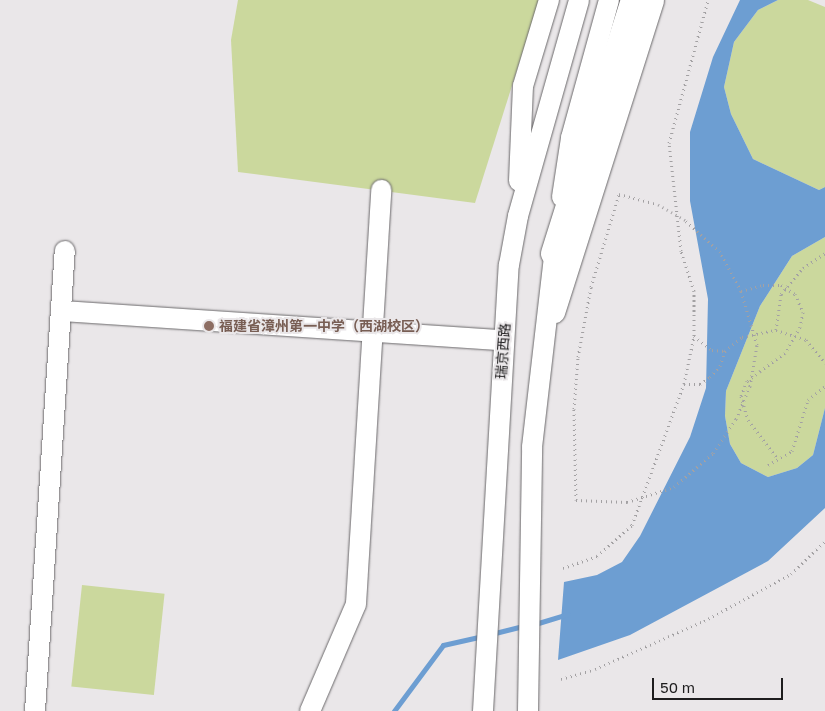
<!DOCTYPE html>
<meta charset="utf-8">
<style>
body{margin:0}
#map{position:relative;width:825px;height:711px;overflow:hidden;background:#eae7e9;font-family:"Golos Text","Noto Sans SC",sans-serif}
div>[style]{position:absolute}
.green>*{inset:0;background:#cbd89d;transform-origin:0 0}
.water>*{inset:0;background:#6d9ed2}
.stream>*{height:5px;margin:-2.5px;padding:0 2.5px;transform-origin:2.5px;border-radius:2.5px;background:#6d9ed2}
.path>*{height:3px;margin-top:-1.5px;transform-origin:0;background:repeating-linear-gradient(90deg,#a3a1a3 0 1px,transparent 0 5px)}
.roads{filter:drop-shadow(0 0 1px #6b696b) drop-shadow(0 0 1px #6b696b)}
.minor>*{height:20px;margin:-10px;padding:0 10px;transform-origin:10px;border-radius:10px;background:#fff}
.major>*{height:25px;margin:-12.5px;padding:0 12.5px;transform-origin:12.5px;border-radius:12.5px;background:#fff}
.path-bridge>*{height:3px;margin-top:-1.5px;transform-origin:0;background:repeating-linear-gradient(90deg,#a3a1a3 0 1px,transparent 0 5px)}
.dots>*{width:14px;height:14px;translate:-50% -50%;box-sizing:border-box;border:2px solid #eae7e9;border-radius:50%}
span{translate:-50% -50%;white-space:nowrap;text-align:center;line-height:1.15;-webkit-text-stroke:4px #eae7e9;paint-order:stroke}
.education-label{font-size:14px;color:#785e54;font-weight:700}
.left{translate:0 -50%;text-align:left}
.street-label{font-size:14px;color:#1e1d1e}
.scale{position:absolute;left:652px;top:678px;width:131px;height:22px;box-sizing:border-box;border:2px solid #1e1d1e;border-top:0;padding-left:6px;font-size:15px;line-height:18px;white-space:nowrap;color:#1e1d1e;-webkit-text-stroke:4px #eae7e9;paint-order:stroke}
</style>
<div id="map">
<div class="green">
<div style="clip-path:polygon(238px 0,539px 0,475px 203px,238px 172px,231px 40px)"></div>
<div style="clip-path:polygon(778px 0,808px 0,825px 7px,825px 187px,819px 190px,753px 159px,731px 114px,724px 87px,734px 42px,758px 10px)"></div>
<div style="clip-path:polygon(825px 237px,825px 408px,813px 455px,797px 468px,768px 477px,741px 463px,730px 444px,725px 416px,726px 391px,760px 306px,792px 256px)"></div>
<div style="left:82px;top:585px;width:83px;height:102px;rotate:6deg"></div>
</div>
<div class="water">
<div style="clip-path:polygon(740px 0,778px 0,758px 10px,734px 42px,724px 87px,731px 114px,753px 159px,819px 190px,825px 187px,825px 237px,792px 256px,760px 306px,726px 391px,725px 416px,730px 444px,741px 463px,768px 477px,797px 468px,813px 455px,825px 408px,825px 508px,768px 561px,630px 635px,558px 660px,564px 582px,597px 575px,622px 562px,640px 536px,690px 437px,706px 388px,708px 299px,690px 201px,690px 132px,713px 57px)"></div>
</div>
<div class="stream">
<div style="left:535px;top:624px;width:34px;rotate:-17deg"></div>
<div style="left:491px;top:634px;width:34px;rotate:-14deg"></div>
<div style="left:394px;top:711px;width:82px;rotate:-53.4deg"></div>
<div style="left:443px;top:645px;width:41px;rotate:-12.7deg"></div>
</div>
<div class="path">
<div style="left:776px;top:330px;width:36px;rotate:-82deg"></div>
<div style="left:781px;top:294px;width:34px;rotate:-50deg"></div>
<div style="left:803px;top:268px;width:27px;rotate:-34deg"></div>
<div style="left:694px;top:336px;width:23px;rotate:38deg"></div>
<div style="left:712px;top:350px;width:13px;rotate:4deg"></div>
<div style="left:760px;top:371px;width:16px;rotate:142deg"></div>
<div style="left:747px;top:381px;width:16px;rotate:112deg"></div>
<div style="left:741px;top:396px;width:25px;rotate:74deg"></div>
<div style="left:748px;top:420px;width:49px;rotate:52.4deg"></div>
<div style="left:684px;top:384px;width:16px"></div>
<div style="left:700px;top:384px;width:12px;rotate:-35deg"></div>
<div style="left:710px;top:377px;width:15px;rotate:-48deg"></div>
<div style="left:720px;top:366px;width:16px;rotate:-72deg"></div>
<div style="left:725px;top:351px;width:22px;rotate:-39deg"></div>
<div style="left:742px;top:337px;width:35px;rotate:-12deg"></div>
<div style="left:776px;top:330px;width:32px;rotate:18deg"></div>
<div style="left:806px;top:340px;width:30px;rotate:50deg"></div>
<div style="left:768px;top:465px;width:28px;rotate:-30deg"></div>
<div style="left:792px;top:451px;width:53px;rotate:-72.6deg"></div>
<div style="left:808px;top:400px;width:22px;rotate:-39deg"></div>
<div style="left:627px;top:502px;width:51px;rotate:-177.8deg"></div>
<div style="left:576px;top:500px;width:91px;rotate:-91.3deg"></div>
<div style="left:574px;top:409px;width:52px;rotate:-85.6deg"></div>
<div style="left:578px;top:357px;width:71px;rotate:-79.5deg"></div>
<div style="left:591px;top:287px;width:97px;rotate:-73.2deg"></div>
<div style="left:619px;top:194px;width:39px;rotate:15deg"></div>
<div style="left:563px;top:568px;width:36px;rotate:-19deg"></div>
<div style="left:597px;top:556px;width:47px;rotate:-41.5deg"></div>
<div style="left:632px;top:525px;width:150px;rotate:-69.8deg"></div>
<div style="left:684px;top:384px;width:49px;rotate:-78.2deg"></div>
<div style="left:694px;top:336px;width:45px;rotate:-90deg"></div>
<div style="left:694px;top:291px;width:42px;rotate:-108deg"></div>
<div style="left:681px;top:251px;width:109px;rotate:-96.3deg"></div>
<div style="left:669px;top:143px;width:148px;rotate:-74.7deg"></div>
<div style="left:561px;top:679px;width:35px;rotate:-16deg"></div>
<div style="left:595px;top:669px;width:119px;rotate:-23.8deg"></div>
<div style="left:704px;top:621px;width:99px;rotate:-28.4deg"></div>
<div style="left:791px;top:574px;width:47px;rotate:-44.1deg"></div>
</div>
<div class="roads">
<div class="minor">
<div style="left:519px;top:181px;width:95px;rotate:-87.6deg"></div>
<div style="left:523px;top:86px;width:90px;rotate:-73.2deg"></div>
<div style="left:562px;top:197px;width:60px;rotate:-81.3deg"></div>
<div style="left:571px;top:138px;width:143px;rotate:-74.6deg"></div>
<div style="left:61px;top:311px;width:443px;rotate:3.8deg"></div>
<div style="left:555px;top:313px;width:328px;rotate:-72.4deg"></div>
<div style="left:35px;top:711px;width:461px;rotate:-86.3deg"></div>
<div style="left:310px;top:711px;width:116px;rotate:-66.7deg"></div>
<div style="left:356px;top:604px;width:415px;rotate:-86.5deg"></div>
<div style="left:483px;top:711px;width:447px;rotate:-86.7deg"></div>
<div style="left:509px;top:265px;width:50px;rotate:-79.6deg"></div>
<div style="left:518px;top:216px;width:224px;rotate:-74.2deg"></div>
<div style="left:528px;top:711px;width:264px;rotate:-89.1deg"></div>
<div style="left:532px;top:447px;width:210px;rotate:-83.4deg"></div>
</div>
<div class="major">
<div style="left:553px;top:253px;width:265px;rotate:-72.5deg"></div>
</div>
</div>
<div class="path-bridge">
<div style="left:741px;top:291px;width:23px;rotate:-15deg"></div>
<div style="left:763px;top:285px;width:18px"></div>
<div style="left:781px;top:285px;width:17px;rotate:33deg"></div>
<div style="left:795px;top:294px;width:20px;rotate:66deg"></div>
<div style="left:803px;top:312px;width:15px;rotate:101deg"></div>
<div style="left:800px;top:327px;width:30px;rotate:120deg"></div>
<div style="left:785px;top:353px;width:31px;rotate:144deg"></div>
<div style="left:627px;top:502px;width:49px;rotate:-17.7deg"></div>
<div style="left:674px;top:487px;width:52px;rotate:-41.1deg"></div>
<div style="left:713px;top:453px;width:41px;rotate:-55.9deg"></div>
<div style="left:736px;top:419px;width:36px;rotate:-67deg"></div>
<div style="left:750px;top:386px;width:42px;rotate:-80.3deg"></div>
<div style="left:757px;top:345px;width:56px;rotate:-106.5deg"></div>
<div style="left:741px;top:291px;width:44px;rotate:-118.3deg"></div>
<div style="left:720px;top:252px;width:47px;rotate:-137.6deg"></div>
<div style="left:685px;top:220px;width:32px;rotate:-150deg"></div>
</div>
<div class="dots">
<div style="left:209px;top:326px;background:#8d6e63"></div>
</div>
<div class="education-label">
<span class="left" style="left:219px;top:326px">福建省漳州第一中学（西湖校区）</span>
</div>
<div class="street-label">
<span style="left:503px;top:351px;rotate:-86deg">瑞京西路</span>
</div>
<div class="scale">50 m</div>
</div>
